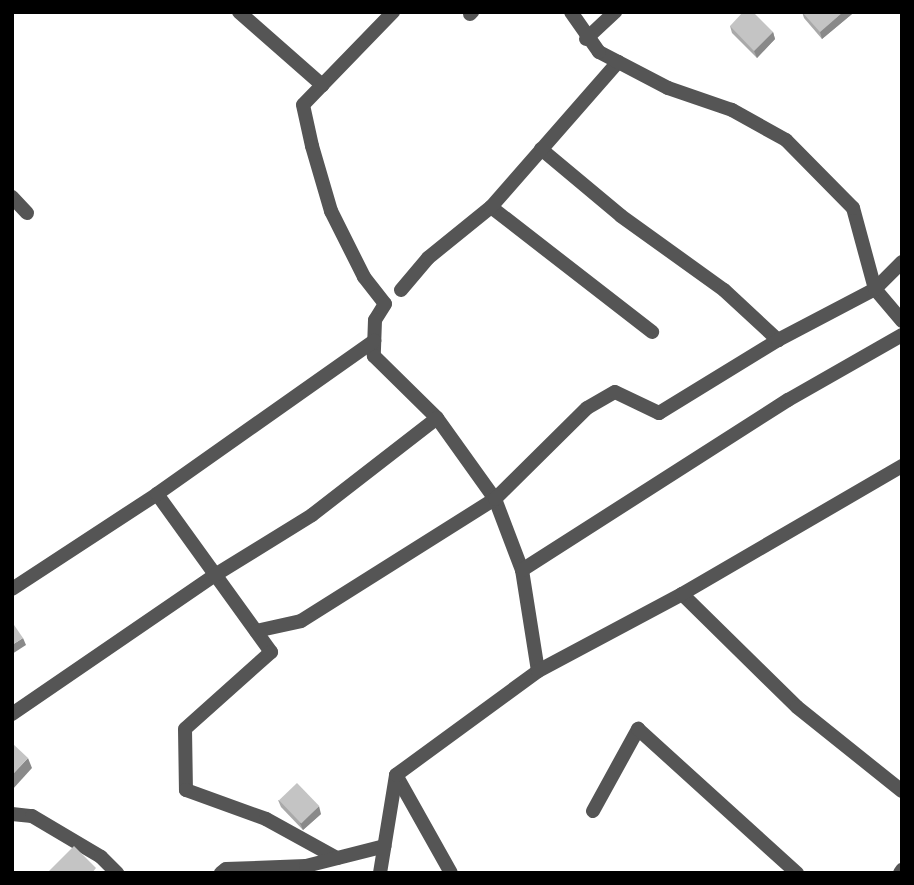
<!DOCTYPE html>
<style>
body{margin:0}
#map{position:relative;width:914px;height:885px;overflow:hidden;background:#fff;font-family:Cabin,sans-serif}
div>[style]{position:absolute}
.street>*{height:14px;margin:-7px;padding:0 7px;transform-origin:7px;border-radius:7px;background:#555}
.wall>*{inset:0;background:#a9a9a9}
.shaded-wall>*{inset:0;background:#898989}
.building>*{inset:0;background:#c4c4c4;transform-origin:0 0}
span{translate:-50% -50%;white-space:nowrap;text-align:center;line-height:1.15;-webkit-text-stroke:6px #fff;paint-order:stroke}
.frame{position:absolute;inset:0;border:14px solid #000;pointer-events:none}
</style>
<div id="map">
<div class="street">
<div style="left:239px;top:12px;width:111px;rotate:41.3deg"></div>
<div style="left:393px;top:12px;width:129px;rotate:134.1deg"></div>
<div style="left:303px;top:105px;width:42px;rotate:77.6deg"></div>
<div style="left:312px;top:146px;width:68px;rotate:73.7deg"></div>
<div style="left:331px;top:211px;width:74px;rotate:63.4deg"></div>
<div style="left:364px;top:277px;width:34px;rotate:52deg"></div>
<div style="left:385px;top:304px;width:19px;rotate:122deg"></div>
<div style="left:375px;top:320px;width:36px;rotate:92deg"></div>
<div style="left:374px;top:356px;width:88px;rotate:44.5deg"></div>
<div style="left:437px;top:418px;width:100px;rotate:54.4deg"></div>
<div style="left:495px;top:499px;width:76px;rotate:69.2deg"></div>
<div style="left:470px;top:14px;width:3px;rotate:-45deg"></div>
<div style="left:586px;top:39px;width:40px;rotate:-43deg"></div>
<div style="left:541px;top:149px;width:104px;rotate:39.9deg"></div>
<div style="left:621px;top:216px;width:127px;rotate:35.7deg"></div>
<div style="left:724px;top:290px;width:74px;rotate:42.8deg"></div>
<div style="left:12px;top:197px;width:22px;rotate:47deg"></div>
<div style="left:491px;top:207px;width:204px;rotate:37.8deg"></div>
<div style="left:902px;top:262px;width:38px;rotate:135deg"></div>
<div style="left:875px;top:289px;width:42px;rotate:49.8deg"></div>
<div style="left:401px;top:290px;width:42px;rotate:-49.8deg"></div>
<div style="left:428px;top:258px;width:81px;rotate:-39deg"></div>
<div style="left:491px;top:207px;width:193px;rotate:-48.8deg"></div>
<div style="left:157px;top:494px;width:195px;rotate:54.2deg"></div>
<div style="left:271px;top:652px;width:115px;rotate:138.2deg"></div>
<div style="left:185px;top:729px;width:61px;rotate:89.1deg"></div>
<div style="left:186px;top:790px;width:85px;rotate:19.9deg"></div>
<div style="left:266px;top:819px;width:81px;rotate:28.8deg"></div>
<div style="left:12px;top:589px;width:173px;rotate:-33.2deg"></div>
<div style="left:157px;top:494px;width:266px;rotate:-35.2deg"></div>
<div style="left:682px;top:594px;width:161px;rotate:44.5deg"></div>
<div style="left:797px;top:707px;width:134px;rotate:38.7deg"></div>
<div style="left:256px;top:631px;width:46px;rotate:-12.5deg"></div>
<div style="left:301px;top:621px;width:229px;rotate:-32.2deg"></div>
<div style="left:495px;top:499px;width:129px;rotate:-44.7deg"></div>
<div style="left:587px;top:408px;width:32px;rotate:-30deg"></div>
<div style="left:615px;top:392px;width:49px;rotate:25.5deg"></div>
<div style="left:659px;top:413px;width:140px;rotate:-31.5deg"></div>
<div style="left:778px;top:340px;width:110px;rotate:-27.7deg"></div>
<div style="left:875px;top:289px;width:84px;rotate:-105.2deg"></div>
<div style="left:853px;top:208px;width:95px;rotate:-134.6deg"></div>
<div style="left:786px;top:140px;width:62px;rotate:-150.9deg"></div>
<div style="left:732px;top:110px;width:68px;rotate:-161deg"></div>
<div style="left:668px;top:88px;width:78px;rotate:-152.4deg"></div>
<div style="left:599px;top:52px;width:49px;rotate:-125deg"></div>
<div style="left:538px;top:671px;width:102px;rotate:-99deg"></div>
<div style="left:522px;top:570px;width:316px;rotate:-32.6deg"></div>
<div style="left:788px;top:400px;width:131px;rotate:-29.7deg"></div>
<div style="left:12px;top:714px;width:246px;rotate:-34.4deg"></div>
<div style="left:215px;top:575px;width:114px;rotate:-31.7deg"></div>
<div style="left:312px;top:515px;width:158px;rotate:-37.8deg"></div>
<div style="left:396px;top:775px;width:112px;rotate:60.7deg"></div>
<div style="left:593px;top:811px;width:94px;rotate:-61.2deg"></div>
<div style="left:638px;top:729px;width:215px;rotate:42.2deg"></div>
<div style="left:12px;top:814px;width:20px;rotate:6deg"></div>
<div style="left:32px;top:816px;width:80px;rotate:30.7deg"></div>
<div style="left:101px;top:857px;width:23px;rotate:45deg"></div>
<div style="left:221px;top:873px;width:6px;rotate:-39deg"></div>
<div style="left:226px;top:869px;width:80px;rotate:-2.1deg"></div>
<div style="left:306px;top:866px;width:81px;rotate:-14.2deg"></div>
<div style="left:380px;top:873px;width:99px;rotate:-80.7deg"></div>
<div style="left:396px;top:775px;width:176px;rotate:-36.2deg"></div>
<div style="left:538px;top:671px;width:163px;rotate:-28.1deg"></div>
<div style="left:682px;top:594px;width:255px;rotate:-30.2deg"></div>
<div style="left:900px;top:873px;width:4px;rotate:-56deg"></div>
</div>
<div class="wall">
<div style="clip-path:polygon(802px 12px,852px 14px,822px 39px,804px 18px)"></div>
<div style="clip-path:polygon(730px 26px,773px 32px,775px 39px,757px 58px,732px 33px)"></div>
<div style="clip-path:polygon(278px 800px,321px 814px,303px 830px,281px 807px)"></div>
</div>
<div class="shaded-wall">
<div style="clip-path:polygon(843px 12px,851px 12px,852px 14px,822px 39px,820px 32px)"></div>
<div style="clip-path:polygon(773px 32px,775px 39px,757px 58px,754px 51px)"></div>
<div style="clip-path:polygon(23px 638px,26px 645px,12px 654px,12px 645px)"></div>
<div style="clip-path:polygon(28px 758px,32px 768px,12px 790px,12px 775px)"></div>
<div style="clip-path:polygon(319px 806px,321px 814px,303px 830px,300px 823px)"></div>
</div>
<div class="building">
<div style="clip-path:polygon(743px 12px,753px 12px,773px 32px,754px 51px,730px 26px)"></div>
<div style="clip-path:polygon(802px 12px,843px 12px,820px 32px)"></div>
<div style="clip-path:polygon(12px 622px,23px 638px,12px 645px)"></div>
<div style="clip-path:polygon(12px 743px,28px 758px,12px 775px)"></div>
<div style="left:297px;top:783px;width:32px;height:25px;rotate:46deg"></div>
<div style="clip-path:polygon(74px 846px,96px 868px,92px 873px,47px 873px)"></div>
</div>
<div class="frame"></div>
</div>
